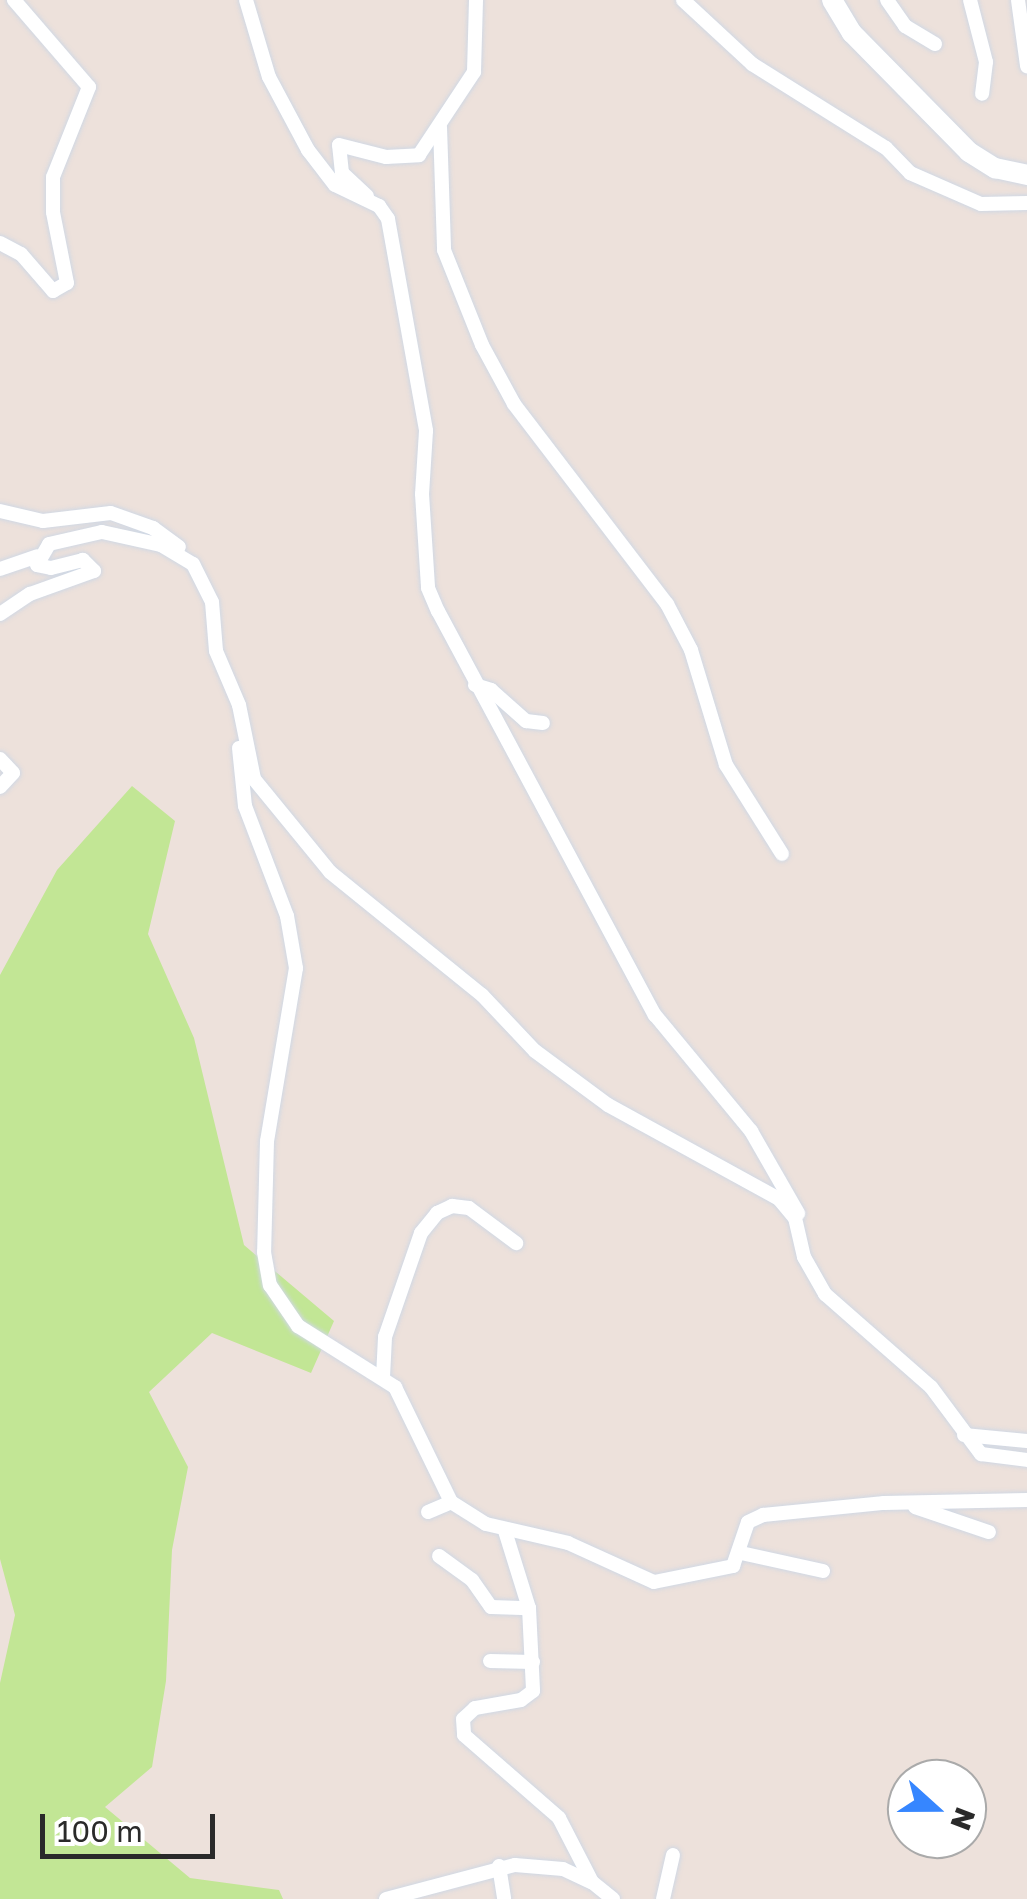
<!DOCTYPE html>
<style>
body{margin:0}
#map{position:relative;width:1027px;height:1899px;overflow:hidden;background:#ede1db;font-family:"Golos Text",sans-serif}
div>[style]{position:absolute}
.green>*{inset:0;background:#c2e695}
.roads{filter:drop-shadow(0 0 2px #d0d8e4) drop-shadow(0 0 2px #d0d8e4)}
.street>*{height:14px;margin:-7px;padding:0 7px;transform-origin:7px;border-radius:7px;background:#fff}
.secondary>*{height:20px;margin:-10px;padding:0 10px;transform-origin:10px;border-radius:10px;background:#fff}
span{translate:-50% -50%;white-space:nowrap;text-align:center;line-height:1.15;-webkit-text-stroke:9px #fff;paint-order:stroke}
.north{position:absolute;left:887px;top:1759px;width:100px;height:100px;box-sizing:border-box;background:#fff;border:2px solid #aaa;border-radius:50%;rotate:111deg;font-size:28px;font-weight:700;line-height:40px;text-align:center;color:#2a2a2a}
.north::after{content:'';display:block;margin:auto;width:35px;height:45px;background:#3686ff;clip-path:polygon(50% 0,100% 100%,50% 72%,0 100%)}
.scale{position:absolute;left:40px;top:1814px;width:175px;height:45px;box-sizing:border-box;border:5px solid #2a2a2a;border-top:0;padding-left:12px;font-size:30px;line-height:35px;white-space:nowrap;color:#2a2a2a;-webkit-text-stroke:8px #fff;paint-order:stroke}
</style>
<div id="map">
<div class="green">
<div style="clip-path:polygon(132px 786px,175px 821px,148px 934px,194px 1038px,244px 1245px,334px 1321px,311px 1373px,212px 1333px,149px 1392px,188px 1467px,172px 1550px,166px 1681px,152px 1767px,105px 1807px,190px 1878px,279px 1890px,283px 1899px,0 1899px,0 1683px,15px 1615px,0 1559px,0 975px,57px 870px)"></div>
</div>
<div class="roads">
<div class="street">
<div style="left:246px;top:0;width:80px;rotate:73.4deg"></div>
<div style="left:269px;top:77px;width:83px;rotate:61.9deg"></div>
<div style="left:308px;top:150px;width:44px;rotate:52.4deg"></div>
<div style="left:335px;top:185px;width:49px;rotate:25.5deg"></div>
<div style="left:379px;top:206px;width:16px;rotate:55deg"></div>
<div style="left:388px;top:219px;width:215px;rotate:79.8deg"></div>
<div style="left:426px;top:431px;width:63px;rotate:93.6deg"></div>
<div style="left:422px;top:494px;width:94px;rotate:86.3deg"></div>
<div style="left:428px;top:588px;width:25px;rotate:67deg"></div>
<div style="left:438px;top:611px;width:459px;rotate:61.8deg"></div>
<div style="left:655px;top:1015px;width:151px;rotate:50.4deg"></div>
<div style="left:751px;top:1131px;width:95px;rotate:60.2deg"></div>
<div style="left:683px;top:0;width:94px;rotate:42.8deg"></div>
<div style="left:752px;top:64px;width:158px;rotate:32.1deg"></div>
<div style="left:886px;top:148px;width:35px;rotate:46deg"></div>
<div style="left:910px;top:173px;width:77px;rotate:23.6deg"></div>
<div style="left:981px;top:204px;width:46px;rotate:-1.2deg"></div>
<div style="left:887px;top:0;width:32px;rotate:55deg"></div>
<div style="left:905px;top:26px;width:35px;rotate:31deg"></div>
<div style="left:970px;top:0;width:64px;rotate:75.5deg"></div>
<div style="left:986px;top:62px;width:32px;rotate:97deg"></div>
<div style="left:1018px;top:0;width:67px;rotate:82.2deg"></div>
<div style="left:440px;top:127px;width:123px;rotate:88.1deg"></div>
<div style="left:444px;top:250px;width:102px;rotate:68.2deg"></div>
<div style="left:482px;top:345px;width:67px;rotate:61.5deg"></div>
<div style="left:514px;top:404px;width:252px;rotate:52.6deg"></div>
<div style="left:667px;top:604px;width:52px;rotate:62.4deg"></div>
<div style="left:691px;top:650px;width:120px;rotate:73.1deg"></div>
<div style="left:726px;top:765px;width:105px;rotate:57.8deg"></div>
<div style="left:367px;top:196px;width:34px;rotate:-137deg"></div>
<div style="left:342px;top:173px;width:28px;rotate:-96deg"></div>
<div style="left:339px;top:145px;width:49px;rotate:14.3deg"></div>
<div style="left:386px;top:157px;width:33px;rotate:-3deg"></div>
<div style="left:419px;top:155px;width:100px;rotate:-56.5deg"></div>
<div style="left:474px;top:72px;width:72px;rotate:-88.4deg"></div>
<div style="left:0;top:243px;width:24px;rotate:28deg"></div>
<div style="left:21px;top:254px;width:49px;rotate:49.1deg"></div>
<div style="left:53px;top:291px;width:16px;rotate:-30deg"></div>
<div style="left:67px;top:283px;width:72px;rotate:-101.2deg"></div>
<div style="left:53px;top:212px;width:35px;rotate:-90deg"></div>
<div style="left:53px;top:177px;width:97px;rotate:-68.2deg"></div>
<div style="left:89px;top:87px;width:115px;rotate:-130.8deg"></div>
<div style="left:0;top:511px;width:44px;rotate:13.1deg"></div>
<div style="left:43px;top:521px;width:68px;rotate:-6.7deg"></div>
<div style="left:111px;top:513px;width:45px;rotate:19.7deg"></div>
<div style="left:153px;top:528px;width:32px;rotate:36deg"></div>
<div style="left:0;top:569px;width:39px;rotate:-19deg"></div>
<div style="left:0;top:614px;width:36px;rotate:-34deg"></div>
<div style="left:30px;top:594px;width:68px;rotate:-19.8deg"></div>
<div style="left:94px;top:571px;width:16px;rotate:-135deg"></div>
<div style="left:83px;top:560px;width:33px;rotate:166deg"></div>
<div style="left:51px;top:568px;width:14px;rotate:-168deg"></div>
<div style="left:37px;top:565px;width:24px;rotate:-60deg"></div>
<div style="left:49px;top:544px;width:54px;rotate:-12.8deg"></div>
<div style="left:102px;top:532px;width:60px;rotate:12.4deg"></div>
<div style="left:161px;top:545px;width:37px;rotate:31deg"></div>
<div style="left:193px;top:564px;width:42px;rotate:63.4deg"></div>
<div style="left:212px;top:602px;width:49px;rotate:85.3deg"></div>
<div style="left:216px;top:651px;width:59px;rotate:66.9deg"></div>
<div style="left:239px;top:705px;width:76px;rotate:78.5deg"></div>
<div style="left:254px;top:779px;width:120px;rotate:50.7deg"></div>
<div style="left:330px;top:872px;width:196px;rotate:39deg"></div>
<div style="left:482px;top:995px;width:77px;rotate:46.6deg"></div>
<div style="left:535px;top:1051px;width:91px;rotate:36.5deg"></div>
<div style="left:608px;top:1105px;width:195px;rotate:28.8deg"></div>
<div style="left:779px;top:1199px;width:25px;rotate:50deg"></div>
<div style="left:795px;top:1218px;width:40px;rotate:77deg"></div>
<div style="left:804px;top:1257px;width:43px;rotate:60.4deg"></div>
<div style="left:825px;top:1294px;width:141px;rotate:41.3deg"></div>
<div style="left:931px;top:1387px;width:84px;rotate:53.3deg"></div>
<div style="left:981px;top:1454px;width:46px;rotate:7.4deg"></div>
<div style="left:475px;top:685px;width:17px;rotate:17deg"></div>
<div style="left:491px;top:690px;width:47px;rotate:41.5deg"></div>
<div style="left:526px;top:721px;width:17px;rotate:7deg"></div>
<div style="left:239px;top:748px;width:58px;rotate:84.1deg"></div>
<div style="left:245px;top:806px;width:118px;rotate:69.1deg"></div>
<div style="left:287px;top:916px;width:53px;rotate:80.2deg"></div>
<div style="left:296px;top:968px;width:175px;rotate:99.5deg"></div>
<div style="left:267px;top:1141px;width:111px;rotate:91.5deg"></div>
<div style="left:264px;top:1252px;width:34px;rotate:80deg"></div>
<div style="left:270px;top:1285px;width:50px;rotate:55.7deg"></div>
<div style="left:298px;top:1326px;width:115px;rotate:32.2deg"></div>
<div style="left:395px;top:1387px;width:128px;rotate:64deg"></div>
<div style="left:451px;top:1502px;width:41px;rotate:32.2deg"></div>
<div style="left:486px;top:1524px;width:84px;rotate:13deg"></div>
<div style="left:568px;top:1543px;width:94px;rotate:24.4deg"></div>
<div style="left:654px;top:1582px;width:81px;rotate:-11.4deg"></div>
<div style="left:733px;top:1566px;width:46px;rotate:-71.2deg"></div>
<div style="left:748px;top:1522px;width:17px;rotate:-25deg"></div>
<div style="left:763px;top:1515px;width:122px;rotate:-5.7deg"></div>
<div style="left:884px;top:1503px;width:143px;rotate:-1.2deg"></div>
<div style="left:0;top:759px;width:19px;rotate:47deg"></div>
<div style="left:13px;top:773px;width:19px;rotate:133deg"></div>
<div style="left:383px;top:1377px;width:40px;rotate:-87.1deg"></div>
<div style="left:385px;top:1337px;width:110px;rotate:-70.9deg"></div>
<div style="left:421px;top:1233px;width:26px;rotate:-51deg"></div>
<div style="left:437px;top:1213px;width:17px;rotate:-25deg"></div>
<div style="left:452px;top:1206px;width:17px;rotate:7deg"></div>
<div style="left:469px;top:1208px;width:59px;rotate:36.7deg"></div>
<div style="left:964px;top:1435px;width:63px;rotate:5.4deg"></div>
<div style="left:915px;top:1507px;width:78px;rotate:18.7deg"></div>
<div style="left:428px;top:1512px;width:25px;rotate:-23deg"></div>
<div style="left:505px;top:1531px;width:81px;rotate:72.7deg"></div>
<div style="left:529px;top:1608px;width:83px;rotate:87.2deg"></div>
<div style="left:533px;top:1691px;width:15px;rotate:143deg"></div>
<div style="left:521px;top:1700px;width:47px;rotate:170.1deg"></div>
<div style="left:475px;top:1708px;width:16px;rotate:137deg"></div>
<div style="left:463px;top:1719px;width:16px;rotate:86deg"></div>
<div style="left:464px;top:1735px;width:126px;rotate:41.1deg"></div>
<div style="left:559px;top:1818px;width:72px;rotate:62.7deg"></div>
<div style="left:592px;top:1882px;width:27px;rotate:39deg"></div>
<div style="left:741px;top:1553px;width:84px;rotate:12.4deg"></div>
<div style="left:439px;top:1556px;width:41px;rotate:36deg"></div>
<div style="left:472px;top:1580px;width:33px;rotate:55deg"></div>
<div style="left:491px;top:1607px;width:38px;rotate:2deg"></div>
<div style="left:490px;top:1661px;width:43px;rotate:1.3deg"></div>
<div style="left:499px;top:1866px;width:33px;rotate:81deg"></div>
<div style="left:386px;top:1899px;width:133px;rotate:-14.8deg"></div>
<div style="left:515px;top:1865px;width:48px;rotate:4.8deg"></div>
<div style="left:563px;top:1869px;width:31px;rotate:25deg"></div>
<div style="left:663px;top:1899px;width:45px;rotate:-77.2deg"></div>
</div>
<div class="secondary">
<div style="left:832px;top:0;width:39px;rotate:59deg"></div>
<div style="left:852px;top:33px;width:167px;rotate:45.5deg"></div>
<div style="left:969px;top:152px;width:31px;rotate:32deg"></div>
<div style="left:995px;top:168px;width:33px;rotate:12deg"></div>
</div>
</div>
<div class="north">N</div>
<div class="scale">100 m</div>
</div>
